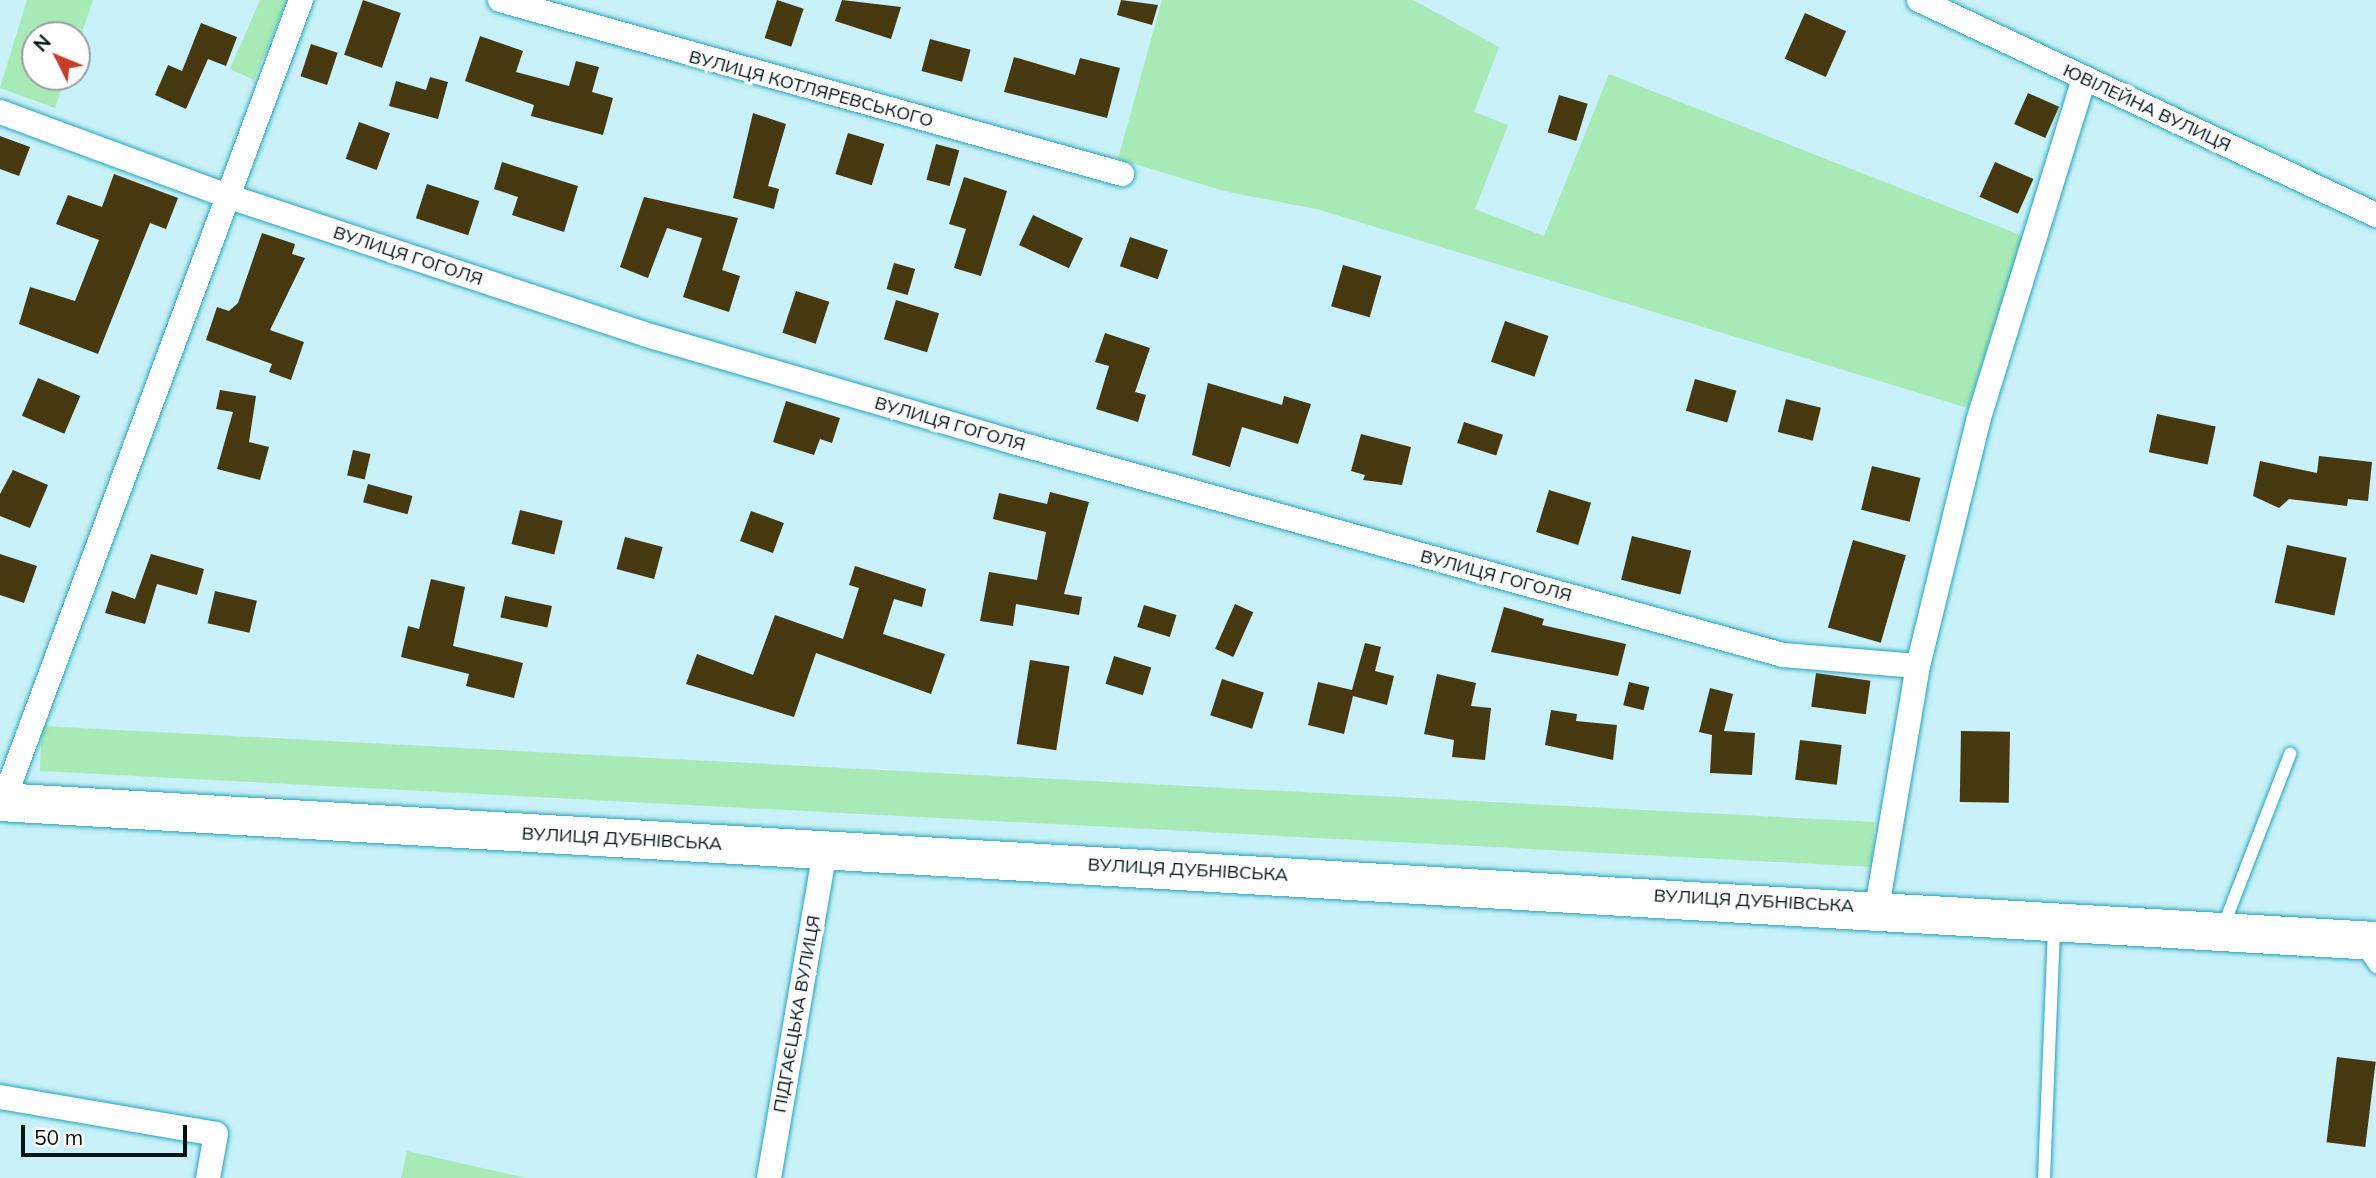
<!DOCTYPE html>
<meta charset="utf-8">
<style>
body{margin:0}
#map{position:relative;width:2376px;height:1178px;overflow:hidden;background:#c8f1f9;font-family:Mulish,sans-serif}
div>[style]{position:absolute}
.green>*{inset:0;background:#a8eab6;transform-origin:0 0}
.building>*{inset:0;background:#47390f;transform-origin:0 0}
.roads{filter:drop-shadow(0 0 2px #22a7bb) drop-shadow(0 0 2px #22a7bb)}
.service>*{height:12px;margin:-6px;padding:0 6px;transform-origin:6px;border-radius:6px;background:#fff}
.minor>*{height:24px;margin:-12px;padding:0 12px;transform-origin:12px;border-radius:12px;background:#fff}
.trunk>*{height:38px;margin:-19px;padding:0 19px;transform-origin:19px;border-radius:19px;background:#fff}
span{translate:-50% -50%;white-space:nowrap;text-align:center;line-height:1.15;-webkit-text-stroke:7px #fff;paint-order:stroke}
.street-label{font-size:18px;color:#001216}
.north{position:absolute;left:21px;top:21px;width:70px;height:70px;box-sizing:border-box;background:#fff;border:2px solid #99a0a2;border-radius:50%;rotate:313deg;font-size:19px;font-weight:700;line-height:28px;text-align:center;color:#001216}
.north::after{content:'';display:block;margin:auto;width:24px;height:32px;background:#c83c2a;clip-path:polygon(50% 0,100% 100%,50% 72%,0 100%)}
.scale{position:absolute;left:21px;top:1125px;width:166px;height:32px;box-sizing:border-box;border:4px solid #001216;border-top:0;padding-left:9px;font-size:21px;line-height:24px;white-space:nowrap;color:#001216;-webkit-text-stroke:5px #fff;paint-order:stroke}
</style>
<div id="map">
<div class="green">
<div style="clip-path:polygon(27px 0,93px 0,77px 47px,77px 35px,35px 35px,35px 77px,66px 77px,55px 108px,0 88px)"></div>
<div style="clip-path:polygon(260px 0,287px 0,254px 80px,230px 69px)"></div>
<div style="clip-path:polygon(1162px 0,1413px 0,1499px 47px,1474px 112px,1508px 125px,1475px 209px,1544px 236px,1609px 74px,2023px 236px,1968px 408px,1320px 210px,1224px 191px,1118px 159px)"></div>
<div style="left:42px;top:726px;width:1835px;height:45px;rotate:3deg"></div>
<div style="clip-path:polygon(407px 1151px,526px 1178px,401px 1178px)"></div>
</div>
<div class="building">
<div style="left:363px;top:0;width:40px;height:58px;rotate:19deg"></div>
<div style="left:777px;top:0;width:28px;height:40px;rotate:18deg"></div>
<div style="clip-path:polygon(842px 0,901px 7px,891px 39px,835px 21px)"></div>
<div style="clip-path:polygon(1121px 0,1158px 5px,1152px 25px,1117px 15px)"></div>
<div style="left:1805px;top:13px;width:45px;height:50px;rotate:24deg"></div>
<div style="clip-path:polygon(201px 23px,237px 37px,226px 66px,208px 59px,186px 109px,155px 95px,168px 65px,182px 71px)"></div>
<div style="clip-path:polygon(480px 36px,523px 51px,516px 72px,569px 86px,576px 61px,599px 67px,592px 92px,613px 98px,603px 135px,531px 116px,534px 105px,465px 81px)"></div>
<div style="left:930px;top:39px;width:42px;height:33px;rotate:15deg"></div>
<div style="left:311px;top:44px;width:28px;height:34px;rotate:18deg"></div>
<div style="clip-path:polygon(1014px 57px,1075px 75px,1080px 58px,1120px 68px,1107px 118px,1004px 92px)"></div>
<div style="clip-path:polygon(430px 77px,448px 82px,438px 119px,389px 106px,396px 81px,426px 90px)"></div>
<div style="left:2028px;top:93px;width:34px;height:34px;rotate:24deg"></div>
<div style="left:1559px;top:95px;width:30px;height:39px;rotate:17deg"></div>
<div style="clip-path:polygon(753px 113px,786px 124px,768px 186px,779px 189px,774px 209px,733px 198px)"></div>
<div style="left:359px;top:122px;width:33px;height:39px;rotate:20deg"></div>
<div style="left:848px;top:133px;width:38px;height:43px;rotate:17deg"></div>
<div style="clip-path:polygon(0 136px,30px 147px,19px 176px,0 169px)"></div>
<div style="left:936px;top:144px;width:24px;height:37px;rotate:15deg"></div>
<div style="clip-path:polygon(502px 162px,578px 186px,564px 232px,512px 215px,518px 197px,494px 189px)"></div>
<div style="left:1995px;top:162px;width:42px;height:38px;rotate:24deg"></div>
<div style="clip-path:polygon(114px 174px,178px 198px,166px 229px,150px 223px,98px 354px,19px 324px,30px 287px,75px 301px,99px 240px,56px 224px,68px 195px,102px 207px)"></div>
<div style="clip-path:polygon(964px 177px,1007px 191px,981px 276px,954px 268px,966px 229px,949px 224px)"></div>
<div style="left:427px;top:184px;width:55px;height:36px;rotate:18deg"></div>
<div style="clip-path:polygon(644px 197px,738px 218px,722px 270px,740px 276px,729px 312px,683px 297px,702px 238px,667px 228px,648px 278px,620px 267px)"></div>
<div style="left:1033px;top:215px;width:55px;height:33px;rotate:25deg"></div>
<div style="clip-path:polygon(262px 233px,295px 244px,292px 254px,305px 258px,270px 330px,304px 342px,291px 380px,269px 372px,272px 364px,206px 340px,217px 307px,229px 311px,238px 303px)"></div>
<div style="left:1130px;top:237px;width:40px;height:31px;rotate:19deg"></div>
<div style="left:894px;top:263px;width:22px;height:27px;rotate:16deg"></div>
<div style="left:1343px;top:265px;width:40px;height:43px;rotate:16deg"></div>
<div style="left:796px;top:291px;width:35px;height:44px;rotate:18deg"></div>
<div style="left:896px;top:300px;width:45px;height:41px;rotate:17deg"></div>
<div style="left:1505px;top:321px;width:46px;height:43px;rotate:19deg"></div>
<div style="clip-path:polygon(1105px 333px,1150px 348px,1135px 392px,1146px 395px,1138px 422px,1096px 409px,1109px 366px,1095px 362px)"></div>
<div style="left:38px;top:378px;width:46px;height:41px;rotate:23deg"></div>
<div style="left:1695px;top:379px;width:43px;height:33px;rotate:16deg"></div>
<div style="clip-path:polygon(1208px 383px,1282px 405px,1284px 396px,1311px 404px,1298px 444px,1242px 427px,1230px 467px,1192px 455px)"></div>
<div style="clip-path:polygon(220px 390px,256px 396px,249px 442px,269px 447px,260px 480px,217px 469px,233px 412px,216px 409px)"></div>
<div style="left:1786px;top:399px;width:36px;height:34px;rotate:14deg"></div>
<div style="clip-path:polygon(786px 401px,840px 418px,832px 443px,820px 439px,814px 455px,773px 442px)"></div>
<div style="left:2157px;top:414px;width:60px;height:39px;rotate:12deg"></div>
<div style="left:1464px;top:422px;width:41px;height:22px;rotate:18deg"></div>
<div style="clip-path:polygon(1361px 434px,1411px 447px,1402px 485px,1363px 480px,1365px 475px,1351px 471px)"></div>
<div style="left:353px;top:450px;width:18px;height:26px;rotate:13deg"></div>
<div style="clip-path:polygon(2319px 456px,2372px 462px,2368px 501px,2348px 499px,2347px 506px,2289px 499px,2279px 508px,2253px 496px,2260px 461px,2317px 473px)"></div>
<div style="left:1872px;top:466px;width:50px;height:45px;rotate:14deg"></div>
<div style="clip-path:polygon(13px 470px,48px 485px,30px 528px,0 516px,0 494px)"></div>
<div style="left:368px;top:484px;width:46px;height:19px;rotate:15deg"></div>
<div style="left:1549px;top:490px;width:44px;height:44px;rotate:17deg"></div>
<div style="clip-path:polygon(1050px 492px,1089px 502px,1064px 594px,1082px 597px,1079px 615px,1016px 604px,1013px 626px,980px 621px,989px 572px,1037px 580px,1046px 532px,993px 519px,999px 493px,1047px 504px)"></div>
<div style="left:520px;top:510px;width:44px;height:35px;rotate:14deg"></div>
<div style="left:751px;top:511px;width:35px;height:32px;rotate:20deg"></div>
<div style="left:1632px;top:536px;width:61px;height:45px;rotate:14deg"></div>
<div style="left:625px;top:537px;width:39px;height:33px;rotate:15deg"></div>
<div style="left:1853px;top:540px;width:55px;height:91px;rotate:16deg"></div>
<div style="left:2287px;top:545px;width:61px;height:59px;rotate:12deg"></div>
<div style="clip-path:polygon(0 554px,37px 566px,24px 603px,0 595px)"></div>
<div style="clip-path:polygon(151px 554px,204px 569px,197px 595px,157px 584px,145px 624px,105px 613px,112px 591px,135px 599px)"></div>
<div style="clip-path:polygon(855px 566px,926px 589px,922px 607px,894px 599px,883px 634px,945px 654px,931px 694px,816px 653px,794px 717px,686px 684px,697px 654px,753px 675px,775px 615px,843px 639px,859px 588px,849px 585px)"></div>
<div style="clip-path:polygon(431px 579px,465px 587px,453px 646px,523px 663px,514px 698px,466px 686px,469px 674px,401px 657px,408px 626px,419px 629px)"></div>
<div style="left:215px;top:591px;width:43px;height:33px;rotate:13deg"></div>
<div style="left:505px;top:596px;width:48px;height:22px;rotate:12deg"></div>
<div style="left:1235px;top:604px;width:20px;height:49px;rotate:24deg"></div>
<div style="left:1144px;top:605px;width:34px;height:23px;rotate:17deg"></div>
<div style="clip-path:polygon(1504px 607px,1544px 619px,1542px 625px,1626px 644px,1618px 676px,1491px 652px)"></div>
<div style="clip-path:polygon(1365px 643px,1381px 647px,1375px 671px,1394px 676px,1387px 705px,1353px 696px,1344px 734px,1308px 725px,1318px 682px,1352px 690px)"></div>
<div style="left:1114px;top:656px;width:39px;height:29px;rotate:17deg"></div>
<div style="left:1030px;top:660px;width:40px;height:85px;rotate:9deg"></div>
<div style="left:1816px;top:673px;width:55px;height:34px;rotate:8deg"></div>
<div style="clip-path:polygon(1437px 674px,1476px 683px,1471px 706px,1491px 708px,1485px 760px,1452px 757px,1454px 740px,1424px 734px)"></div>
<div style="left:1222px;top:679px;width:44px;height:38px;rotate:18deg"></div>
<div style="left:1629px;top:682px;width:21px;height:24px;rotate:14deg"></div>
<div style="clip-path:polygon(1710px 688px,1733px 694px,1724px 731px,1755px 733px,1752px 775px,1710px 773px,1712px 735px,1699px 732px)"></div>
<div style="clip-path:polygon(1551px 710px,1577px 714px,1576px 721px,1617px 725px,1613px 760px,1545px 745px)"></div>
<div style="left:1961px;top:731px;width:49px;height:71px;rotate:1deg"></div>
<div style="left:1800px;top:740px;width:42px;height:40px;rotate:7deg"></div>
<div style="left:2337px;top:1057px;width:39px;height:86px;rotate:7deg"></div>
</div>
<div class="roads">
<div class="service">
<div style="left:2223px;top:927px;width:186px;rotate:-68.8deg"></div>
<div style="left:2363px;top:948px;width:23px;rotate:56deg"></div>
<div style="left:2044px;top:1178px;width:251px;rotate:-87.7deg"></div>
</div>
<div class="minor">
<div style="left:500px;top:0;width:646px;rotate:15.63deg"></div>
<div style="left:1919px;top:0;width:505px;rotate:25.2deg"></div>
<div style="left:0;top:112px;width:239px;rotate:20.3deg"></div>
<div style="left:224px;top:195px;width:453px;rotate:18.3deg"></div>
<div style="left:654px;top:337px;width:374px;rotate:16.3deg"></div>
<div style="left:1013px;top:442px;width:799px;rotate:15.46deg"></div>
<div style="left:1783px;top:655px;width:135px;rotate:4.7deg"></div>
<div style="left:3px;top:802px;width:856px;rotate:-69.62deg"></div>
<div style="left:1877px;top:908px;width:245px;rotate:-80.4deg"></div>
<div style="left:1918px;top:666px;width:252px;rotate:-76.2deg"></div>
<div style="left:1978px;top:421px;width:359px;rotate:-72.8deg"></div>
<div style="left:0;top:1097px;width:219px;rotate:9.7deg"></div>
<div style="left:216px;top:1134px;width:45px;rotate:100.3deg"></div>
<div style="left:769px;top:1178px;width:332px;rotate:-80.3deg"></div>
</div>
<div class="trunk">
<div style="left:0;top:802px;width:2380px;rotate:3.35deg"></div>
</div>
</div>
<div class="street-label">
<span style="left:811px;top:89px;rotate:15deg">ВУЛИЦЯ КОТЛЯРЕВСЬКОГО</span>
<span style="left:2147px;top:108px;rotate:25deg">ЮВІЛЕЙНА ВУЛИЦЯ</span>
<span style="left:408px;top:256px;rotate:18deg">ВУЛИЦЯ ГОГОЛЯ</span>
<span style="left:950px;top:424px;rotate:16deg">ВУЛИЦЯ ГОГОЛЯ</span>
<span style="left:1496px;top:576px;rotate:15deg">ВУЛИЦЯ ГОГОЛЯ</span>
<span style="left:622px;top:839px;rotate:3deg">ВУЛИЦЯ ДУБНІВСЬКА</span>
<span style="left:1188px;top:870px;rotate:3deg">ВУЛИЦЯ ДУБНІВСЬКА</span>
<span style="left:1754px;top:901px;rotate:3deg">ВУЛИЦЯ ДУБНІВСЬКА</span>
<span style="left:797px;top:1014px;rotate:-80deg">ПІДГАЄЦЬКА ВУЛИЦЯ</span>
</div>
<div class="north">N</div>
<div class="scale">50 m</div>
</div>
